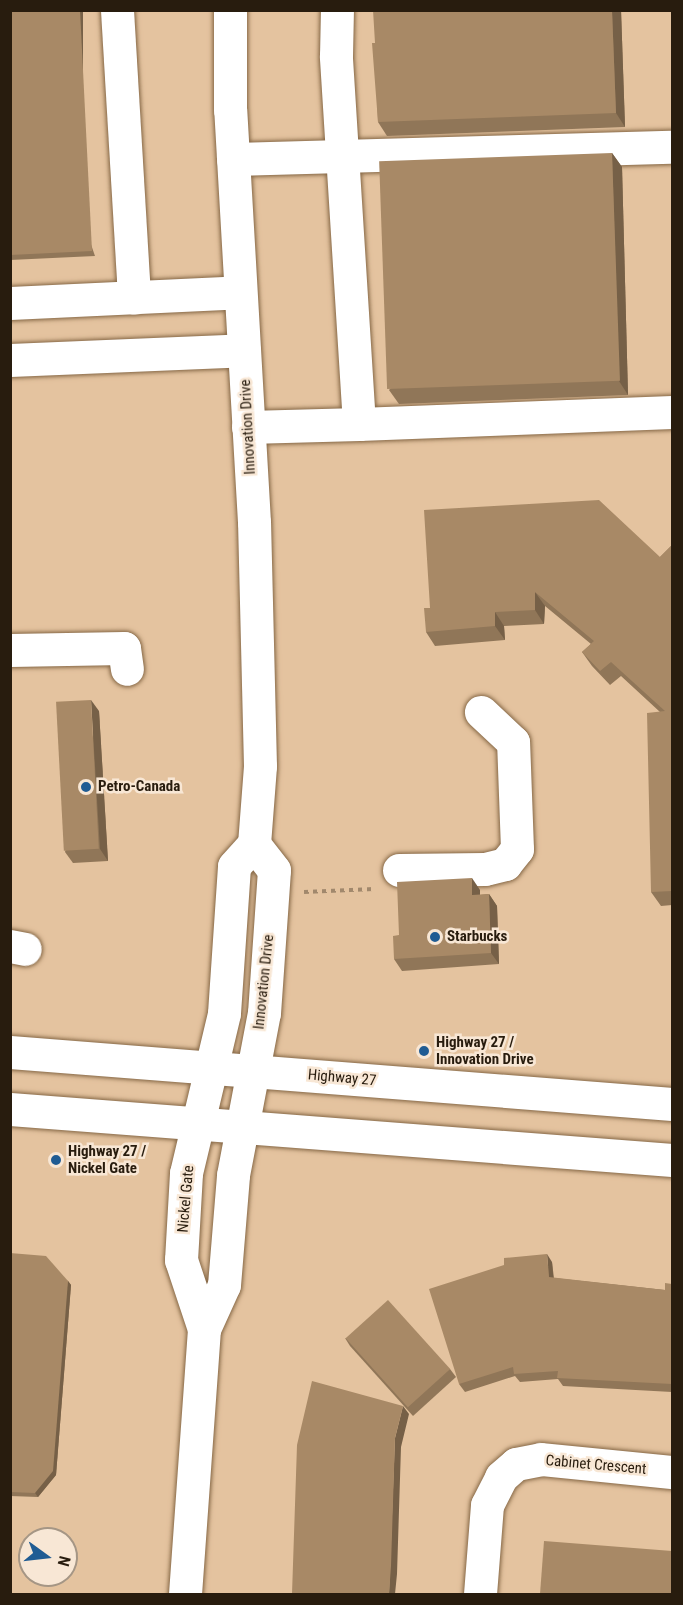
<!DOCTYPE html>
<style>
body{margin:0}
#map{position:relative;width:683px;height:1605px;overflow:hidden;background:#e4c39f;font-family:"Roboto Condensed",sans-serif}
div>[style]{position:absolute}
.path>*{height:4px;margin-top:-2px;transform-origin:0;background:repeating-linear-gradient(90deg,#a1886c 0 4.5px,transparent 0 9px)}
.roads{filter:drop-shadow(0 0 2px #866846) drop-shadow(0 0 2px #866846)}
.minor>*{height:33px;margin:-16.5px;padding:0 16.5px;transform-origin:16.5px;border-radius:16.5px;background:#fff}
.major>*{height:33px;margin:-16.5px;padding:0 16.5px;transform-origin:16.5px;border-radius:16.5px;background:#fff}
.wall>*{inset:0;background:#907658}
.shaded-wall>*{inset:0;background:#766047;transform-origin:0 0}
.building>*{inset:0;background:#a88966;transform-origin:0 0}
.dots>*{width:16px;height:16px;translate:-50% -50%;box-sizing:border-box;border:3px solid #f8e7d5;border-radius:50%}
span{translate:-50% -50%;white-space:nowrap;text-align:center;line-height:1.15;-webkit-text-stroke:5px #f8e7d5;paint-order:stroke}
.street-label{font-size:15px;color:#281c0e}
.poi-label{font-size:15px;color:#281c0e;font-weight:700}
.left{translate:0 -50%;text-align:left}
.frame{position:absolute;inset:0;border:12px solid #281c0e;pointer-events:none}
.north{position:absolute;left:18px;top:1527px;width:60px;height:60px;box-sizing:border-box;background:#f8e7d5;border:2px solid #a59685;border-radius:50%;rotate:105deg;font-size:16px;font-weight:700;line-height:24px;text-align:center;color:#281c0e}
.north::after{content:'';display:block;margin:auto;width:21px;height:27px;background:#205c93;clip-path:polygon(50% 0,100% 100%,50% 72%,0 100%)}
</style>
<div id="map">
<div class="path">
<div style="left:304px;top:892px;width:70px;rotate:-2.5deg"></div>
</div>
<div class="roads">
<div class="minor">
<div style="left:117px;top:10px;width:288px;rotate:86.6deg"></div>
<div style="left:233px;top:159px;width:439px;rotate:-1.6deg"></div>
<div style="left:10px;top:303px;width:230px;rotate:-2.7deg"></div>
<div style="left:10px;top:360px;width:234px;rotate:-2.4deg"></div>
<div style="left:359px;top:424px;width:313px;rotate:-2.2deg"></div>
<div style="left:248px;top:427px;width:111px;rotate:-1.5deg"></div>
<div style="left:359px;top:424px;width:369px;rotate:-93.6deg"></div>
<div style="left:336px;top:56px;width:46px;rotate:-88.8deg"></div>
<div style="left:10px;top:650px;width:114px;rotate:-1deg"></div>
<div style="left:124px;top:648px;width:21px;rotate:82deg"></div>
<div style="left:399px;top:870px;width:86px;rotate:-0.7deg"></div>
<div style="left:485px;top:869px;width:21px;rotate:-14deg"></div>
<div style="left:505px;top:864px;width:19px;rotate:-51deg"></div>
<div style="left:517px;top:849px;width:107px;rotate:-92.1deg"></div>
<div style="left:513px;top:742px;width:44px;rotate:-136.8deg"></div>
<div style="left:10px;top:946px;width:15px;rotate:11deg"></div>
<div style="left:204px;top:1329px;width:73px;rotate:-108.4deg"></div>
<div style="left:181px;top:1260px;width:87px;rotate:-86.7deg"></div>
<div style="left:186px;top:1173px;width:164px;rotate:-76.6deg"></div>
<div style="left:224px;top:1013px;width:147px;rotate:-86.1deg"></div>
<div style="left:234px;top:866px;width:30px;rotate:-48deg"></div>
<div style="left:254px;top:844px;width:78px;rotate:-85.6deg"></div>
<div style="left:260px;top:766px;width:244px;rotate:-91.4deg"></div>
<div style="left:254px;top:522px;width:413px;rotate:-93.3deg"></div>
<div style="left:230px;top:110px;width:100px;rotate:-90deg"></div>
<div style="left:185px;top:1594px;width:266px;rotate:-85.9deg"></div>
<div style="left:204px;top:1329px;width:48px;rotate:-65.6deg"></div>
<div style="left:224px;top:1285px;width:110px;rotate:-85.3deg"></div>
<div style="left:233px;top:1175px;width:165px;rotate:-79.2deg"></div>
<div style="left:264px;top:1013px;width:143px;rotate:-86deg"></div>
<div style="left:274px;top:870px;width:33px;rotate:-128deg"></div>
<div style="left:480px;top:1594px;width:89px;rotate:-85.5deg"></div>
<div style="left:487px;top:1505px;width:31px;rotate:-63deg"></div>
<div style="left:501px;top:1477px;width:20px;rotate:-41deg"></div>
<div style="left:516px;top:1464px;width:25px;rotate:-11deg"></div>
<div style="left:541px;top:1459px;width:132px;rotate:5.7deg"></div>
</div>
<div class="major">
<div style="left:10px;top:1052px;width:664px;rotate:4.49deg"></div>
<div style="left:10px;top:1109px;width:664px;rotate:4.41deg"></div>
</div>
</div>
<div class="wall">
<div style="clip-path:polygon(10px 10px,95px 256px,10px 260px)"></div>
<div style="clip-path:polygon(621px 10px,625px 127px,387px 136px,378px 122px,375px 43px)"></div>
<div style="clip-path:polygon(612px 153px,622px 167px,628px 395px,399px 404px,389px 390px)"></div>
<div style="clip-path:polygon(672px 545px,672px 905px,661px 906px,651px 892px,660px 712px,621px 676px,610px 685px,592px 666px,582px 652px,591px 644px,545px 606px,544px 624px,504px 626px,505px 640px,435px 646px,426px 632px,430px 608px,660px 557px)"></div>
<div style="clip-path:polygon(99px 711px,108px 861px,73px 863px,65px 852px)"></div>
<div style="clip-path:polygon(480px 890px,480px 895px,489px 894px,497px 906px,499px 964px,402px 971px,394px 959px,399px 935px)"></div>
<div style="clip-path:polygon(10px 1253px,68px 1281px,71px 1285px,56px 1475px,38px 1497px,10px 1496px)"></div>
<div style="clip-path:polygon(552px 1262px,554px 1278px,665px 1290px,672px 1284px,672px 1392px,563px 1386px,558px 1379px,520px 1382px,515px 1376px,465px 1392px,459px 1384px)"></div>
<div style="clip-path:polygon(345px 1338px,450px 1369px,456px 1377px,413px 1416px,350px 1346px)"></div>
</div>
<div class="shaded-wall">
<div style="left:80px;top:10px;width:3px;height:241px"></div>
<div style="clip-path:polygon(612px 10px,621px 10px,625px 127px,616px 113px)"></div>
<div style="clip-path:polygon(612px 153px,622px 167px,628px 395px,619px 381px)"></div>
<div style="clip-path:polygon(535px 592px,545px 606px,544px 624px,535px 610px)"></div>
<div style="clip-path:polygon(495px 612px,504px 626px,505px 640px,495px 626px)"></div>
<div style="clip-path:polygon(91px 700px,99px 711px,108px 861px,100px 849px)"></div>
<div style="clip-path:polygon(472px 878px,480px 890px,480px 906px,472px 895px)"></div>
<div style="clip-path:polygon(489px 894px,497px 906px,499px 964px,491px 953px)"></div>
<div style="clip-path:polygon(547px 1254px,552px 1262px,554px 1286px,549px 1277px)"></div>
<div style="clip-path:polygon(68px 1281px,71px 1285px,56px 1475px,38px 1497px,35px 1493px)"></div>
<div style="clip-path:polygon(403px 1406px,409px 1414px,401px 1447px,397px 1574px,395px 1594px,389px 1594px,395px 1438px)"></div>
</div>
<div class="building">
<div style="clip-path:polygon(10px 10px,80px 10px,92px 251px,10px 255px)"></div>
<div style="clip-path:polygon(373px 10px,612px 10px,616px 113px,378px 122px,372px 43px,375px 43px)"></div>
<div style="left:612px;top:153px;width:228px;height:233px;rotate:88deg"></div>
<div style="clip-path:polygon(599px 500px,660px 557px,672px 545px,672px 891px,651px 892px,647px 713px,665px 711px,611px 662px,600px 671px,582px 652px,594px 641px,535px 592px,535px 610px,495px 612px,495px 626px,426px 632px,424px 608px,430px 608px,424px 510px)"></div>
<div style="left:91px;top:700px;width:149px;height:35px;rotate:87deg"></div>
<div style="clip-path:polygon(472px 878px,472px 895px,489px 894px,491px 953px,394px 959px,393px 936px,399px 935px,397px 882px)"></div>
<div style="clip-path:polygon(10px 1253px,46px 1256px,68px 1281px,53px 1471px,35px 1493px,10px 1492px)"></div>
<div style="clip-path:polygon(547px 1254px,549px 1277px,665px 1290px,665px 1283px,672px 1284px,672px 1384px,557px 1378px,558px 1371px,514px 1374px,513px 1367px,459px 1384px,429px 1289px,504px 1265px,504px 1258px)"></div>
<div style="left:388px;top:1300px;width:93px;height:57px;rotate:48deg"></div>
<div style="clip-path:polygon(312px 1381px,403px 1406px,395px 1438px,391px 1566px,389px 1594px,292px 1594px,297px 1445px)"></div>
<div style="clip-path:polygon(544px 1541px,672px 1551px,672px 1594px,540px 1594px)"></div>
</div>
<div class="dots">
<div style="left:86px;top:787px;background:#205c93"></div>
<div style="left:435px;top:937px;background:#205c93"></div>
<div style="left:424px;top:1051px;background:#205c93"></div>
<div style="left:56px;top:1160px;background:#205c93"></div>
</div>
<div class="street-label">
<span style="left:248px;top:427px;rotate:-93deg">Innovation Drive</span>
<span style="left:264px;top:982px;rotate:-84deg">Innovation Drive</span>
<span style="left:342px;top:1078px;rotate:5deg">Highway 27</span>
<span style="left:186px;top:1199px;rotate:-85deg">Nickel Gate</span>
<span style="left:596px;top:1465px;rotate:5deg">Cabinet Crescent</span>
</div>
<div class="poi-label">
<span class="left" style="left:98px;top:787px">Petro-Canada</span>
<span class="left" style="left:447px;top:937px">Starbucks</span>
<span class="left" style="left:436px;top:1051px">Highway 27 /<br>Innovation Drive</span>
<span class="left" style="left:68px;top:1160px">Highway 27 /<br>Nickel Gate</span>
</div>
<div class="frame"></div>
<div class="north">N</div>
</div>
